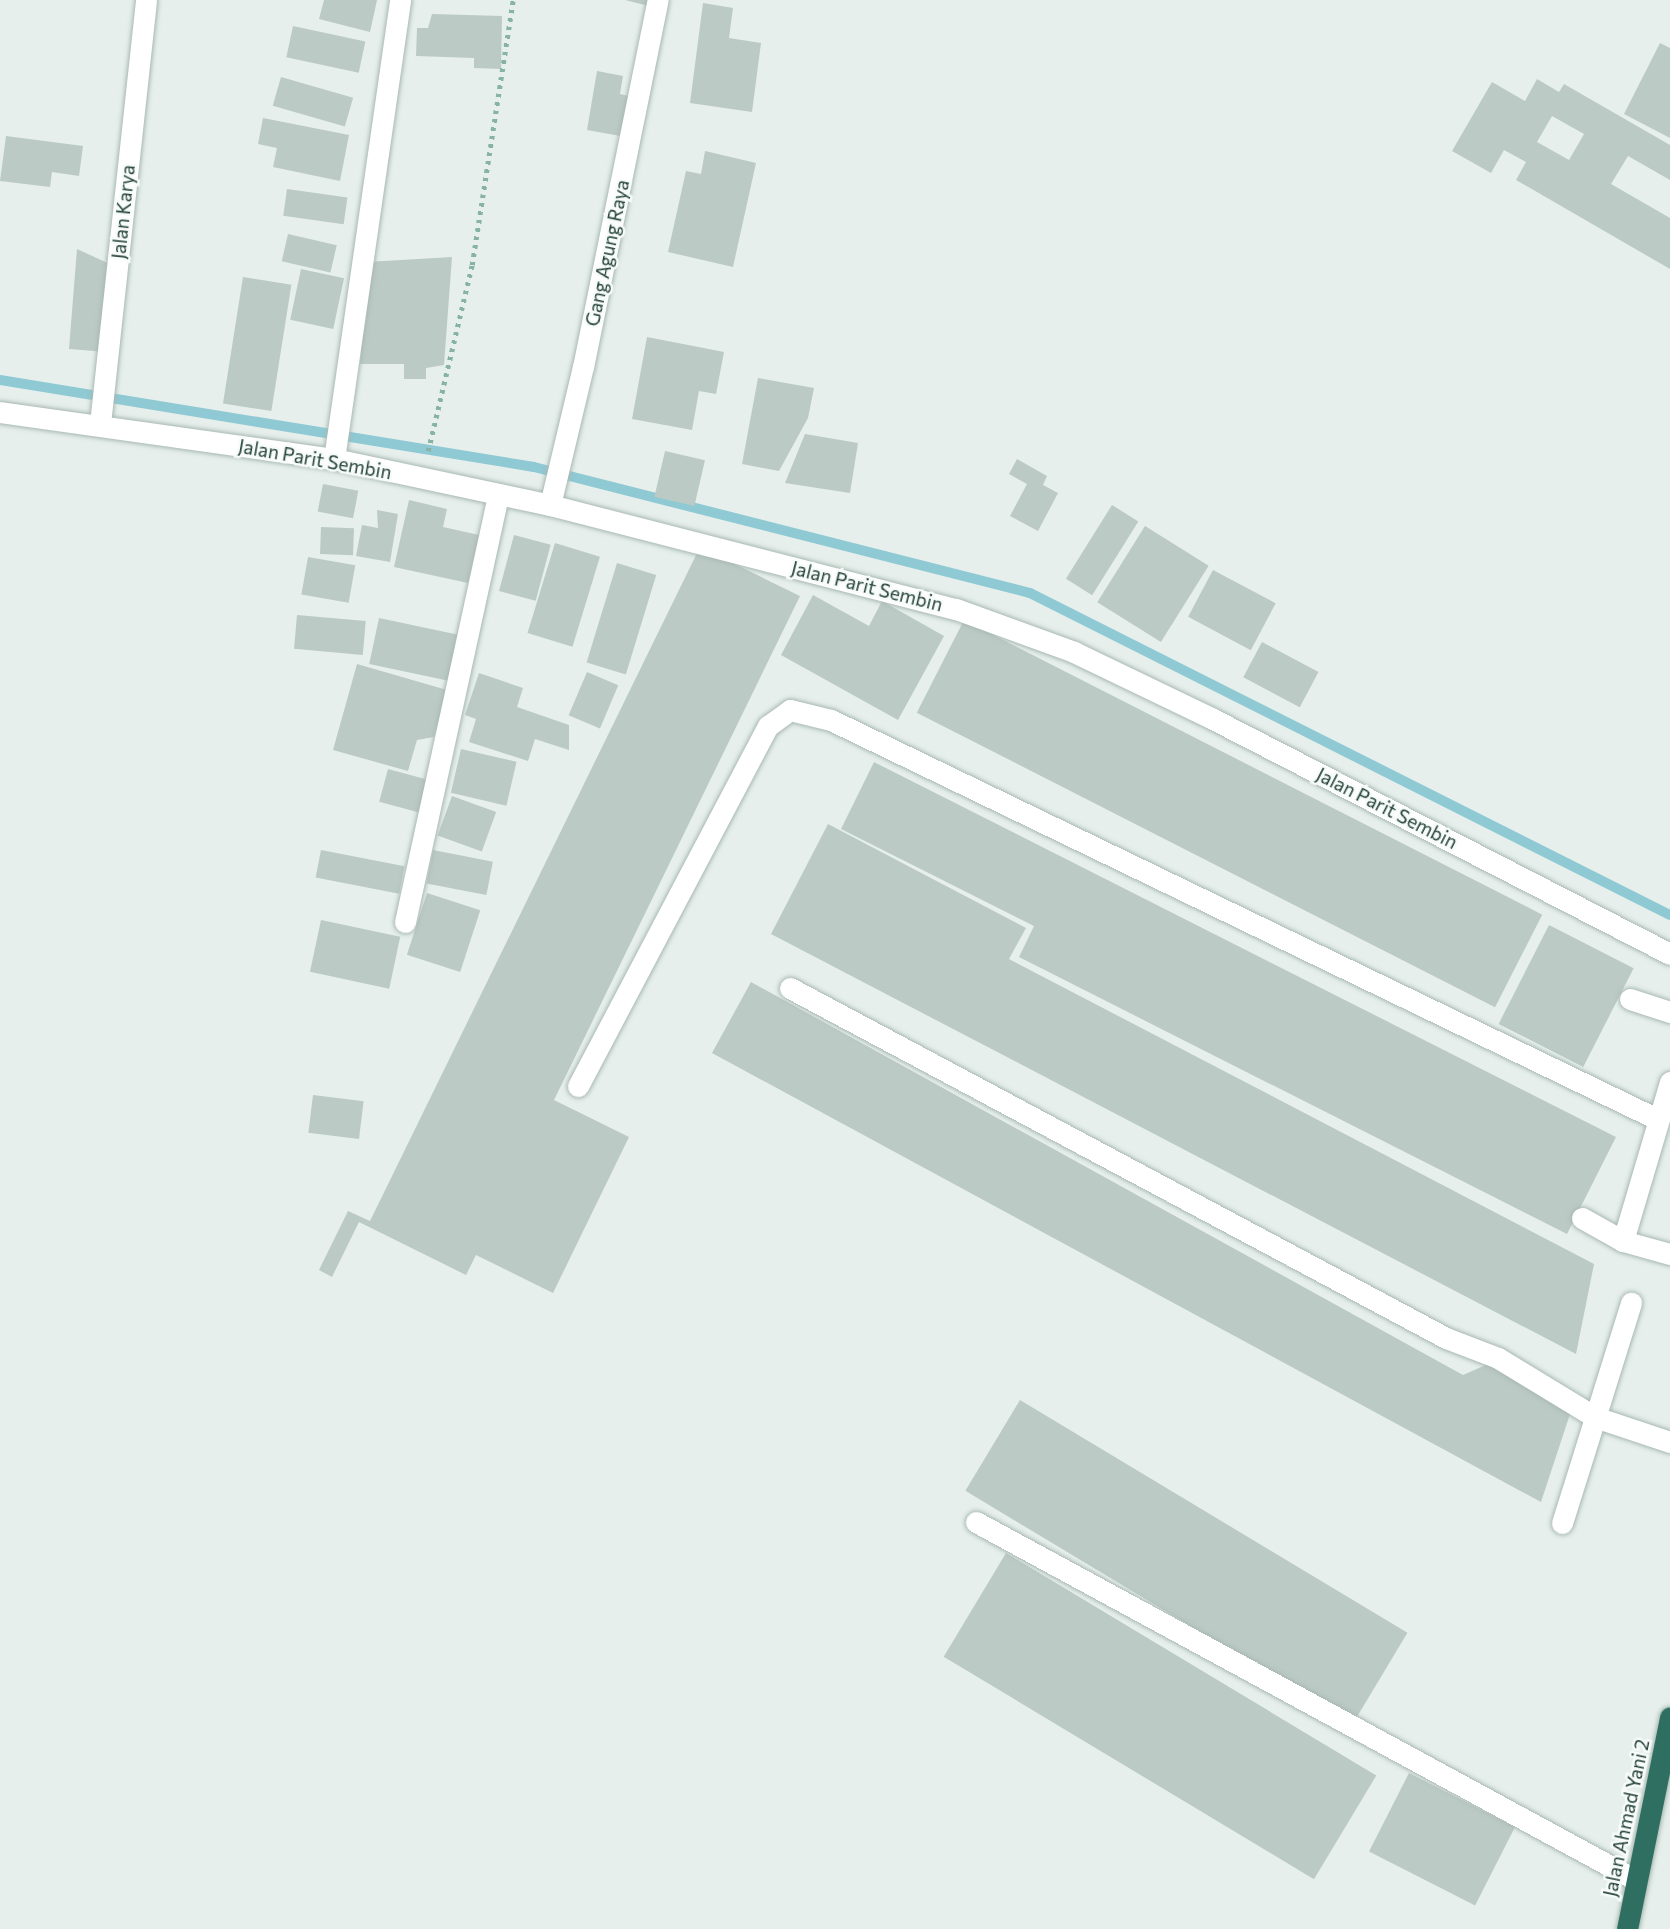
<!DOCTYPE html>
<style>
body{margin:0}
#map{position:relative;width:1670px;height:1929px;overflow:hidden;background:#e6efeb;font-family:Commissioner,sans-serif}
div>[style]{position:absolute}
.stream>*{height:10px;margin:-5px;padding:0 5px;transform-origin:5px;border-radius:5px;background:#8ec9d4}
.building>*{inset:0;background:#bbcac4;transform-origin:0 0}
.path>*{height:4.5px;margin-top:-2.25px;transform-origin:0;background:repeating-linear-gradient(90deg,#86b3a5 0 3.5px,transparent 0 8.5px)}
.roads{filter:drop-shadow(0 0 2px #a8b8b2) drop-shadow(0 0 2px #a8b8b2)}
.minor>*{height:21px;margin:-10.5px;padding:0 10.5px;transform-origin:10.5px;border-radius:10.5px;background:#fff}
.highway>*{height:21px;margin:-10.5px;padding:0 10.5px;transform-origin:10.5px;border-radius:10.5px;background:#2f6f62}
span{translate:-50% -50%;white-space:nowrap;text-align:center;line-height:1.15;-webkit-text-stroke:5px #f7fbf9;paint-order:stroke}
.street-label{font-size:19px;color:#24423a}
</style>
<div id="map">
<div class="stream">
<div style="left:0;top:380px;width:541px;rotate:9.25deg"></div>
<div style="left:534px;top:467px;width:512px;rotate:14.25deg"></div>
<div style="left:1030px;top:593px;width:716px;rotate:26.71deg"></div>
</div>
<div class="building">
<div style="clip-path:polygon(324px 0,377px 0,370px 32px,319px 19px)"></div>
<div style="clip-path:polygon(625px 0,654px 0,653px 7px)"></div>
<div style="clip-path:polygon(703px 3px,733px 8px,729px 38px,761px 43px,752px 112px,690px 103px)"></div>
<div style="clip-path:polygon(432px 14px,502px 16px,501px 69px,474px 68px,474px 58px,416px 56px,417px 28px,428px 28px)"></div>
<div style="left:293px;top:26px;width:74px;height:32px;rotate:12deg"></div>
<div style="clip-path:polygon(1660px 43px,1670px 48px,1670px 138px,1624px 114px)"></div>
<div style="clip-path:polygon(597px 71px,623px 76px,620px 94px,633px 97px,626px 137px,587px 130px)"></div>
<div style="left:281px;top:77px;width:75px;height:30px;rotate:16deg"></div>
<div style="clip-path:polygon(evenodd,1537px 79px,1559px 92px,1564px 84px,1670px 145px,1670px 180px,1628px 156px,1611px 184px,1670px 218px,1670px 269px,1516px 180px,1526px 162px,1504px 150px,1491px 173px,1452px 151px,1492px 82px,1525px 101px,1537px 79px,1552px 116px,1584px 134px,1569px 160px,1537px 142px,1552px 116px)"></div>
<div style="clip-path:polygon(263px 118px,349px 135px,340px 181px,273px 167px,277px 148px,258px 144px)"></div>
<div style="clip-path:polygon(6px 136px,83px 146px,79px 176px,52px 172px,50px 187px,0 181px)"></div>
<div style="clip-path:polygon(705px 151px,756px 163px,733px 267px,668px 252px,686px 171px,701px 174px)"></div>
<div style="left:287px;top:189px;width:61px;height:27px;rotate:8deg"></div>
<div style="left:288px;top:234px;width:50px;height:28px;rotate:13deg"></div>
<div style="clip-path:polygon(77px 249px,114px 266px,107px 352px,69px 349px)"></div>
<div style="clip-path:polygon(452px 257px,444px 365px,426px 368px,426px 379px,404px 379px,404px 364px,360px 364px,367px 262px)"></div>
<div style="left:301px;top:269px;width:44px;height:52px;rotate:12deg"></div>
<div style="left:243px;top:277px;width:49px;height:128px;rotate:9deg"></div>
<div style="clip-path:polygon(647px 337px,724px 352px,716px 394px,699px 391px,692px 430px,632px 419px)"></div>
<div style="clip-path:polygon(758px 378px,814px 388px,808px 418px,779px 471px,742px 464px)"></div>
<div style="clip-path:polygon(805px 434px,858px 443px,850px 493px,785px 483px)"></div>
<div style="left:665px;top:451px;width:41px;height:47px;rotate:13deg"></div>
<div style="clip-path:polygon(1017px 459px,1047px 476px,1043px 485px,1058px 493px,1038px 531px,1010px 516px,1027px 484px,1009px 474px)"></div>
<div style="left:323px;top:484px;width:36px;height:28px;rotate:11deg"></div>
<div style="clip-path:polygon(409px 500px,447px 509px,443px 527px,479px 535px,468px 583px,394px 567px)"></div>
<div style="left:1112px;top:505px;width:31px;height:87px;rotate:32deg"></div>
<div style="clip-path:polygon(377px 510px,398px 514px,390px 562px,356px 556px,362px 525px,378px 528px)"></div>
<div style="left:1145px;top:526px;width:75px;height:90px;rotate:32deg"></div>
<div style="left:321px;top:527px;width:33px;height:27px;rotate:2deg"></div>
<div style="left:514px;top:535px;width:38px;height:58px;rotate:15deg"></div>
<div style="left:555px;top:543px;width:47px;height:94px;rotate:17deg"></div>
<div style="clip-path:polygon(700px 547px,800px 596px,554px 1100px,629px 1137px,553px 1293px,476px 1255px,466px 1275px,359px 1222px,332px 1277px,319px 1270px,348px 1211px,370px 1221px)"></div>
<div style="left:308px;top:557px;width:48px;height:38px;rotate:10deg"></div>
<div style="left:617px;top:563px;width:41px;height:104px;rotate:17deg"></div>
<div style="left:1213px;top:570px;width:71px;height:53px;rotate:28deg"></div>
<div style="clip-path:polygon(813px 595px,869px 626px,882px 601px,944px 636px,898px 720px,781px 655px)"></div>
<div style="left:297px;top:615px;width:69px;height:34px;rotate:5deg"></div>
<div style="left:379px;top:618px;width:87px;height:47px;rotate:12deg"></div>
<div style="left:964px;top:620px;width:649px;height:104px;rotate:27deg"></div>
<div style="left:1262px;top:642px;width:64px;height:40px;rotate:28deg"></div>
<div style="clip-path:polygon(357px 664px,447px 690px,434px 737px,417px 740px,408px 771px,333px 750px)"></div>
<div style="left:587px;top:672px;width:34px;height:47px;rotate:23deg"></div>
<div style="clip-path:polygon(479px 673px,523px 688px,517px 707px,569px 725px,569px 750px,535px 739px,528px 761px,469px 742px,476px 719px,465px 715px)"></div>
<div style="left:461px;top:749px;width:57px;height:45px;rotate:13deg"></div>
<div style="clip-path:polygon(874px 762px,1616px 1137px,1567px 1234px,1019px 957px,1034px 926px,841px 829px)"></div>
<div style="left:388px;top:769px;width:47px;height:34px;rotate:15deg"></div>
<div style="left:452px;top:796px;width:47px;height:42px;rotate:20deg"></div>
<div style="clip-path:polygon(828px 824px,1026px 928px,1009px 959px,1594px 1264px,1576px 1354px,771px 934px)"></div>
<div style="left:321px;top:850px;width:85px;height:28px;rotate:11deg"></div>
<div style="left:433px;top:850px;width:61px;height:34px;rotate:11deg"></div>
<div style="left:427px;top:893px;width:56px;height:65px;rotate:18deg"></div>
<div style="left:321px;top:920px;width:81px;height:53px;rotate:12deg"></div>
<div style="left:1549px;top:925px;width:95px;height:111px;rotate:27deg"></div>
<div style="clip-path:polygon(751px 982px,1463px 1375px,1488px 1364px,1571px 1411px,1541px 1502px,712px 1053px)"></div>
<div style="left:313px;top:1095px;width:51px;height:38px;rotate:7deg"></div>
<div style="left:1020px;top:1400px;width:452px;height:106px;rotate:31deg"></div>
<div style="left:1006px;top:1553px;width:432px;height:121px;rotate:31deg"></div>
<div style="left:1409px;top:1773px;width:119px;height:88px;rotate:27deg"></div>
</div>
<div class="path">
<div style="left:428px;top:451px;width:191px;rotate:-76.7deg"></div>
<div style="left:472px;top:265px;width:268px;rotate:-81.2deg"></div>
</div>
<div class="roads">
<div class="minor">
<div style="left:0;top:412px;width:337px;rotate:8deg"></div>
<div style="left:334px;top:459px;width:221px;rotate:12deg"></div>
<div style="left:550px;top:505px;width:419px;rotate:14.4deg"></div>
<div style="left:956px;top:609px;width:126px;rotate:20deg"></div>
<div style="left:1074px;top:652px;width:152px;rotate:25.7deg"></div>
<div style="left:1211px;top:718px;width:516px;rotate:27.21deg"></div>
<div style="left:100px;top:424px;width:426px;rotate:-83.8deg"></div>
<div style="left:334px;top:459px;width:464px;rotate:-81.8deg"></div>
<div style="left:550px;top:505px;width:142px;rotate:-76.6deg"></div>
<div style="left:583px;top:367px;width:375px;rotate:-78.5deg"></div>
<div style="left:405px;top:922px;width:438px;rotate:-77.7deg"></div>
<div style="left:790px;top:988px;width:744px;rotate:28.08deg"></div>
<div style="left:1446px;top:1338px;width:56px;rotate:21deg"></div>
<div style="left:1498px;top:1358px;width:114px;rotate:31.3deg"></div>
<div style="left:1595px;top:1417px;width:79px;rotate:18.4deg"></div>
<div style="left:1630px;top:999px;width:42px;rotate:18deg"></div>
<div style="left:1670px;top:1082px;width:166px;rotate:106.5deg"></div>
<div style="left:1623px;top:1241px;width:49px;rotate:15.5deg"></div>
<div style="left:578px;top:1086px;width:407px;rotate:-62.2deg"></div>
<div style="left:768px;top:726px;width:27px;rotate:-36deg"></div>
<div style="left:790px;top:710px;width:42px;rotate:13.7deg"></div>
<div style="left:831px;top:720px;width:917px;rotate:25.78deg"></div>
<div style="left:1582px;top:1218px;width:47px;rotate:29.3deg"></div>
<div style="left:976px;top:1522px;width:751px;rotate:28.48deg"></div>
<div style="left:1562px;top:1523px;width:231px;rotate:-72.6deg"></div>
</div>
<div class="highway">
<div style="left:1627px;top:1929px;width:216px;rotate:-78.5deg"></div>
</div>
</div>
<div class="street-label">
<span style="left:123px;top:212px;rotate:-84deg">Jalan Karya</span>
<span style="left:607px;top:253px;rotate:-78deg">Gang Agung Raya</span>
<span style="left:315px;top:459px;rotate:10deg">Jalan Parit Sembin</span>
<span style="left:867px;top:586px;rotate:14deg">Jalan Parit Sembin</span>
<span style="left:1387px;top:808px;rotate:27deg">Jalan Parit Sembin</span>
<span style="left:1626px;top:1818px;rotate:-78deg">Jalan Ahmad Yani 2</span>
</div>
</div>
